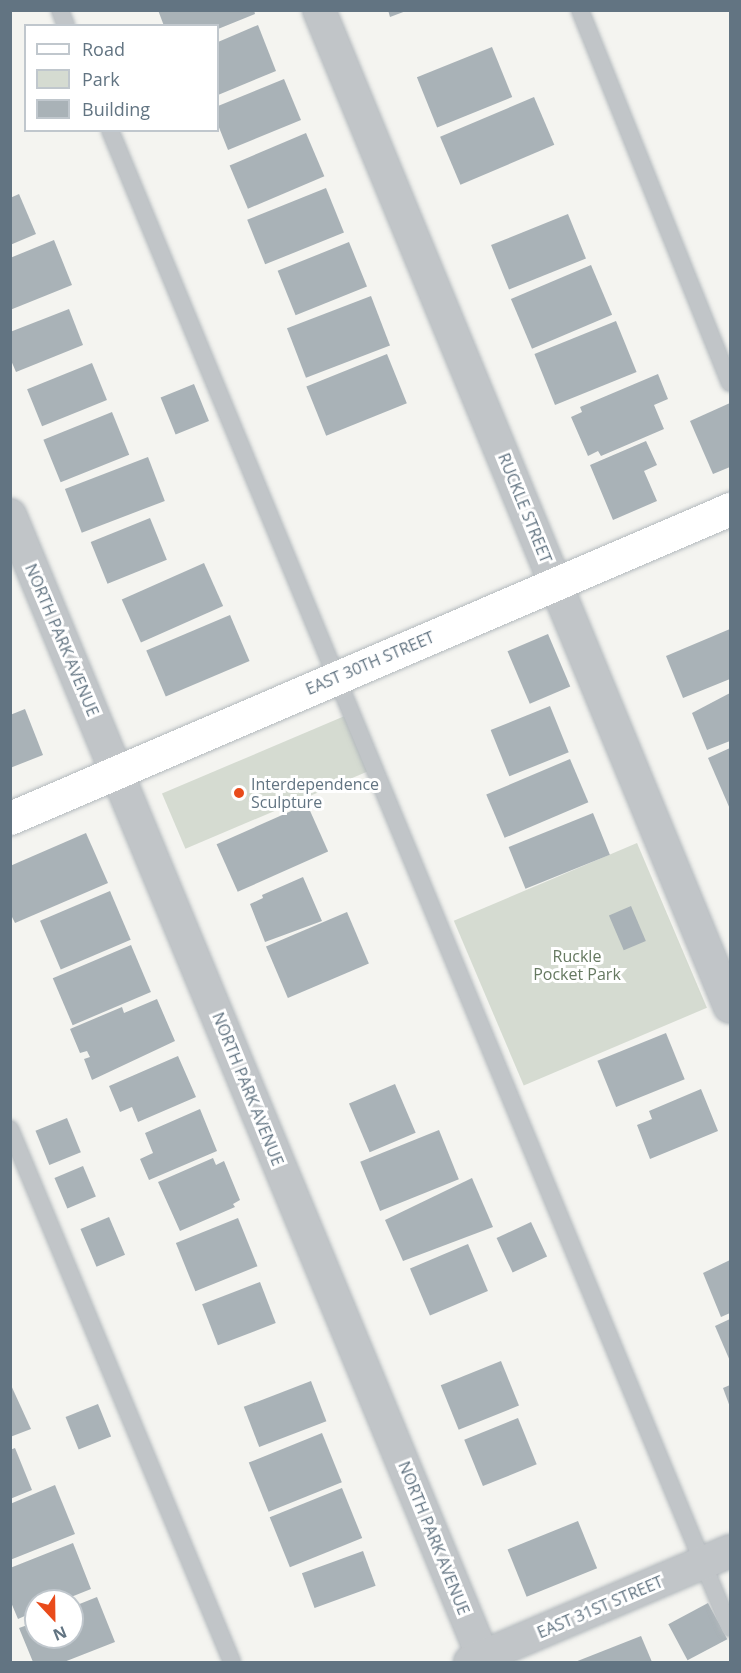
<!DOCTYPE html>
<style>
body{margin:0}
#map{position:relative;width:741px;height:1673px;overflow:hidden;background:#f4f4f0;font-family:"Open Sans",sans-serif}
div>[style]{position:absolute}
.green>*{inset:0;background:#d5dbd1;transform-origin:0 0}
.building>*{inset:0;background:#a9b2b7;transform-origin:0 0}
.roads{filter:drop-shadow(0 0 2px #b3b9bd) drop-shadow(0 0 2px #b3b9bd)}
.service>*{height:16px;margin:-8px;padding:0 8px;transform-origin:8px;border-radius:8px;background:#c1c5c8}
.minor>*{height:32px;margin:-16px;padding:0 16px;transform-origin:16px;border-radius:16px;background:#c1c5c8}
.secondary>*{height:33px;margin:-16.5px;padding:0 16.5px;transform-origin:16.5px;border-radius:16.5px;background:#fff}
.dots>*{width:16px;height:16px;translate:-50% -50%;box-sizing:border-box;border:3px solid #fff;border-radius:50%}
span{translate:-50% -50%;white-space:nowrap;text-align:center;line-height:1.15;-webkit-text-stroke:6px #fff;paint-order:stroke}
.street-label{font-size:16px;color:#627482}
.poi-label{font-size:16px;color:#627482}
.left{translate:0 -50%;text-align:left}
.park-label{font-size:16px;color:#667961}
.frame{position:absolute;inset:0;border:12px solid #627482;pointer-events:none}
.legend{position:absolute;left:24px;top:24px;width:195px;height:108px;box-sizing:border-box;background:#fff;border:2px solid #c0c7cd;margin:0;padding:8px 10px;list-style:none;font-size:18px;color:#627482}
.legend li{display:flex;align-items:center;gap:12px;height:30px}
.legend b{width:30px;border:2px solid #c0c7cd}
.north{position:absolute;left:24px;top:1589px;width:60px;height:60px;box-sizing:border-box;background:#fff;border:2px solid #c0c7cd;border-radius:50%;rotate:158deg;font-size:16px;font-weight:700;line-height:24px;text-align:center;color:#627482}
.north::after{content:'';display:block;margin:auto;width:21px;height:27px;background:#e94b1b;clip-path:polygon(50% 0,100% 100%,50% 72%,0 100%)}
</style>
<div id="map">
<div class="green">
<div style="left:347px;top:715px;width:60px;height:201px;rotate:67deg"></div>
<div style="left:637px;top:843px;width:179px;height:199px;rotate:67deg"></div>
</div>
<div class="building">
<div style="clip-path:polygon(158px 10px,254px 10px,255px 14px,218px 29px,218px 26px,164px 26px)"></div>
<div style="clip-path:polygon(388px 10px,406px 10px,406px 11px,390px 17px)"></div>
<div style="clip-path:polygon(258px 25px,276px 71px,218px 95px,218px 42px)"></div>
<div style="left:492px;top:47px;width:54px;height:81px;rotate:68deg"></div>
<div style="clip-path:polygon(284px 79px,301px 120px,228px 150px,218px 125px,218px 106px)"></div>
<div style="left:534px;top:97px;width:52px;height:102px;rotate:67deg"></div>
<div style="left:306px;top:133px;width:47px;height:83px;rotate:67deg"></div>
<div style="left:326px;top:188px;width:48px;height:85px;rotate:68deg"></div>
<div style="clip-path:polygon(19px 194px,36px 234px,10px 245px,10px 198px)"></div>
<div style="left:568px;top:214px;width:48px;height:83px;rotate:68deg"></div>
<div style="clip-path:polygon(54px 240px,72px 285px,10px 310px,10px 258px)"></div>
<div style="left:349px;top:242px;width:48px;height:77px;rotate:68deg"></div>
<div style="left:591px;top:265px;width:54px;height:87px;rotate:67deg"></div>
<div style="left:371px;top:296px;width:53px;height:90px;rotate:69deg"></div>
<div style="clip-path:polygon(69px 309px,83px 345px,16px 372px,10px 358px,10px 332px)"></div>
<div style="left:616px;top:321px;width:55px;height:88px;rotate:68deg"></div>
<div style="left:387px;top:354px;width:53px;height:87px;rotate:68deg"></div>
<div style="left:92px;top:363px;width:40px;height:70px;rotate:68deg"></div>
<div style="clip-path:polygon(658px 374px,668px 399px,654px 405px,664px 429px,601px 456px,598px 451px,588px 456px,571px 417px,582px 412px,580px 407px)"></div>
<div style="left:194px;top:384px;width:40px;height:36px;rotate:68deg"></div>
<div style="clip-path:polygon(730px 403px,730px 467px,713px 474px,690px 421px)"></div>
<div style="left:112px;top:412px;width:46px;height:74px;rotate:68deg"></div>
<div style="clip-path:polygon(646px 441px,657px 465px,644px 471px,657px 501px,613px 520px,590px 465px)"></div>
<div style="left:148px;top:457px;width:47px;height:89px;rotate:69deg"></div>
<div style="left:150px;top:518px;width:45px;height:64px;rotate:68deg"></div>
<div style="left:204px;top:563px;width:47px;height:90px;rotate:66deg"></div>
<div style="left:230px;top:615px;width:50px;height:91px;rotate:67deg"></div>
<div style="clip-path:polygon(730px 629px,730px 679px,683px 698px,666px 656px)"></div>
<div style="left:548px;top:634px;width:57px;height:44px;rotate:67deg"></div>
<div style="clip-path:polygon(730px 693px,730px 741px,707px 750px,692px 713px)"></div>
<div style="left:550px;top:706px;width:50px;height:64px;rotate:68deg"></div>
<div style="clip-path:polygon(25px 709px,43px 755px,10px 768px,10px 715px)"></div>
<div style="clip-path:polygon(730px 748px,730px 809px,708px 758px)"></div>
<div style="left:570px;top:759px;width:47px;height:91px;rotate:67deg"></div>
<div style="left:307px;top:804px;width:52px;height:99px;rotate:66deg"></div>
<div style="left:593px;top:813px;width:45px;height:91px;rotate:68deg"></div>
<div style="clip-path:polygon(86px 833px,108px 883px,15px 923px,10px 913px,10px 866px)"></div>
<div style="clip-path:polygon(303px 877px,322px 921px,265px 942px,250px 904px,263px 898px,262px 895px)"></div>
<div style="left:110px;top:891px;width:53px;height:76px;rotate:67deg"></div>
<div style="left:631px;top:906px;width:38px;height:24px;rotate:67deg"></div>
<div style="left:347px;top:912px;width:56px;height:88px;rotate:67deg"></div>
<div style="left:131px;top:945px;width:51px;height:85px;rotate:67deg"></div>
<div style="clip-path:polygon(157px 999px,175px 1041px,92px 1080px,84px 1059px,90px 1057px,87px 1051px,80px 1053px,70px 1029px,122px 1007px,124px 1013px)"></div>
<div style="left:666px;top:1033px;width:50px;height:74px;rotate:68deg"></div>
<div style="clip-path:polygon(178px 1056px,196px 1097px,138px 1122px,132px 1107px,120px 1112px,109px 1086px)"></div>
<div style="left:395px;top:1084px;width:53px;height:50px;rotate:67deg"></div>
<div style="clip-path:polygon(701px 1089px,718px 1131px,650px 1159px,637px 1125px,652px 1119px,649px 1111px)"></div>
<div style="clip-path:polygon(200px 1109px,217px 1151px,149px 1180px,140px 1159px,153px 1153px,145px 1133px)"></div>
<div style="left:67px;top:1118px;width:37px;height:34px;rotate:68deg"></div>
<div style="left:439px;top:1130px;width:53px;height:85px;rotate:68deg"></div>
<div style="clip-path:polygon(213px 1158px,216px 1165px,224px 1161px,240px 1200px,233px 1204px,235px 1207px,180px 1231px,158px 1182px)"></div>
<div style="left:83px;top:1166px;width:33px;height:31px;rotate:67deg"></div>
<div style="clip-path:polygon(472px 1178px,493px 1227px,403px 1261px,385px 1220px)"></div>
<div style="left:109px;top:1217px;width:41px;height:31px;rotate:67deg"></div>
<div style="left:238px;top:1218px;width:52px;height:67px;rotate:68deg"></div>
<div style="left:531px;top:1222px;width:38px;height:38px;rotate:65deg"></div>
<div style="left:468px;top:1244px;width:51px;height:63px;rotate:67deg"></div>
<div style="clip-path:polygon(730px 1260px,730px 1313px,721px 1317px,703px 1273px)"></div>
<div style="left:260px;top:1282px;width:44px;height:62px;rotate:69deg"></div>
<div style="clip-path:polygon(730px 1319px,730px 1361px,715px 1326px)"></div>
<div style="left:501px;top:1361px;width:48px;height:65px;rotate:68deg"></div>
<div style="left:311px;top:1381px;width:43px;height:72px;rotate:69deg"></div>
<div style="clip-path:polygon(10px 1383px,31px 1429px,10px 1437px)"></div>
<div style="clip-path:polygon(730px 1385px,730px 1407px,723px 1388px)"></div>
<div style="left:98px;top:1404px;width:35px;height:35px;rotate:68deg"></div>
<div style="left:518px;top:1418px;width:50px;height:58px;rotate:68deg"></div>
<div style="left:322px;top:1433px;width:53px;height:79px;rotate:68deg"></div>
<div style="clip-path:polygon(15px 1448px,32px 1490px,10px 1499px,10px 1450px)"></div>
<div style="clip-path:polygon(55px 1485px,75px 1534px,10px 1560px,10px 1504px)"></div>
<div style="left:342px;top:1488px;width:54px;height:78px;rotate:68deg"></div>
<div style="left:578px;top:1521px;width:51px;height:76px;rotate:68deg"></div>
<div style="clip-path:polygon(73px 1543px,91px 1589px,61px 1601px,36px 1601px,36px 1611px,18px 1619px,10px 1600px,10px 1568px)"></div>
<div style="left:363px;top:1551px;width:37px;height:65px;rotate:70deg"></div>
<div style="clip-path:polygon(97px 1597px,115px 1642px,64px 1662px,33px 1662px,19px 1628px,36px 1622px,36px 1637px,72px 1637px,72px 1607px)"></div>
<div style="left:708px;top:1603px;width:41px;height:45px;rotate:62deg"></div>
<div style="clip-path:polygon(641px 1636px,652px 1662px,575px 1662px)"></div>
</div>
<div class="roads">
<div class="service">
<div style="left:60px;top:10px;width:17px;rotate:69deg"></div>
<div style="left:580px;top:10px;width:402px;rotate:68.1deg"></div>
<div style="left:110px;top:130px;width:1621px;rotate:67.52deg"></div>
<div style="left:10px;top:1129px;width:577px;rotate:67.39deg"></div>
</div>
<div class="minor">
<div style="left:319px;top:10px;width:1078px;rotate:67.6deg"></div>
<div style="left:10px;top:515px;width:1241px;rotate:67.5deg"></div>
<div style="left:470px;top:1662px;width:283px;rotate:-23.1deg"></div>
</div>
<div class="secondary">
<div style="left:10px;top:818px;width:784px;rotate:-23.23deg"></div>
</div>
</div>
<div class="dots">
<div style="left:239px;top:793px;background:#e94b1b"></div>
</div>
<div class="street-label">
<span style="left:525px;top:508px;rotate:68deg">RUCKLE STREET</span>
<span style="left:62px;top:640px;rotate:67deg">NORTH PARK AVENUE</span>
<span style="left:370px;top:663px;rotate:-23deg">EAST 30TH STREET</span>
<span style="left:248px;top:1089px;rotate:68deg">NORTH PARK AVENUE</span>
<span style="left:434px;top:1538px;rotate:68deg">NORTH PARK AVENUE</span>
<span style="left:600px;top:1607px;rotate:-23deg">EAST 31ST STREET</span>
</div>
<div class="poi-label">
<span class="left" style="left:251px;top:793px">Interdependence<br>Sculpture</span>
</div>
<div class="park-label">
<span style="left:577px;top:965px">Ruckle<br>Pocket Park</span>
</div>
<div class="frame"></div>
<ul class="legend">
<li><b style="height:8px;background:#fff"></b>Road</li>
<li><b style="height:16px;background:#d5dbd1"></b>Park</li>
<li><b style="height:16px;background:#a9b2b7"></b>Building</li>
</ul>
<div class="north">N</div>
</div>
